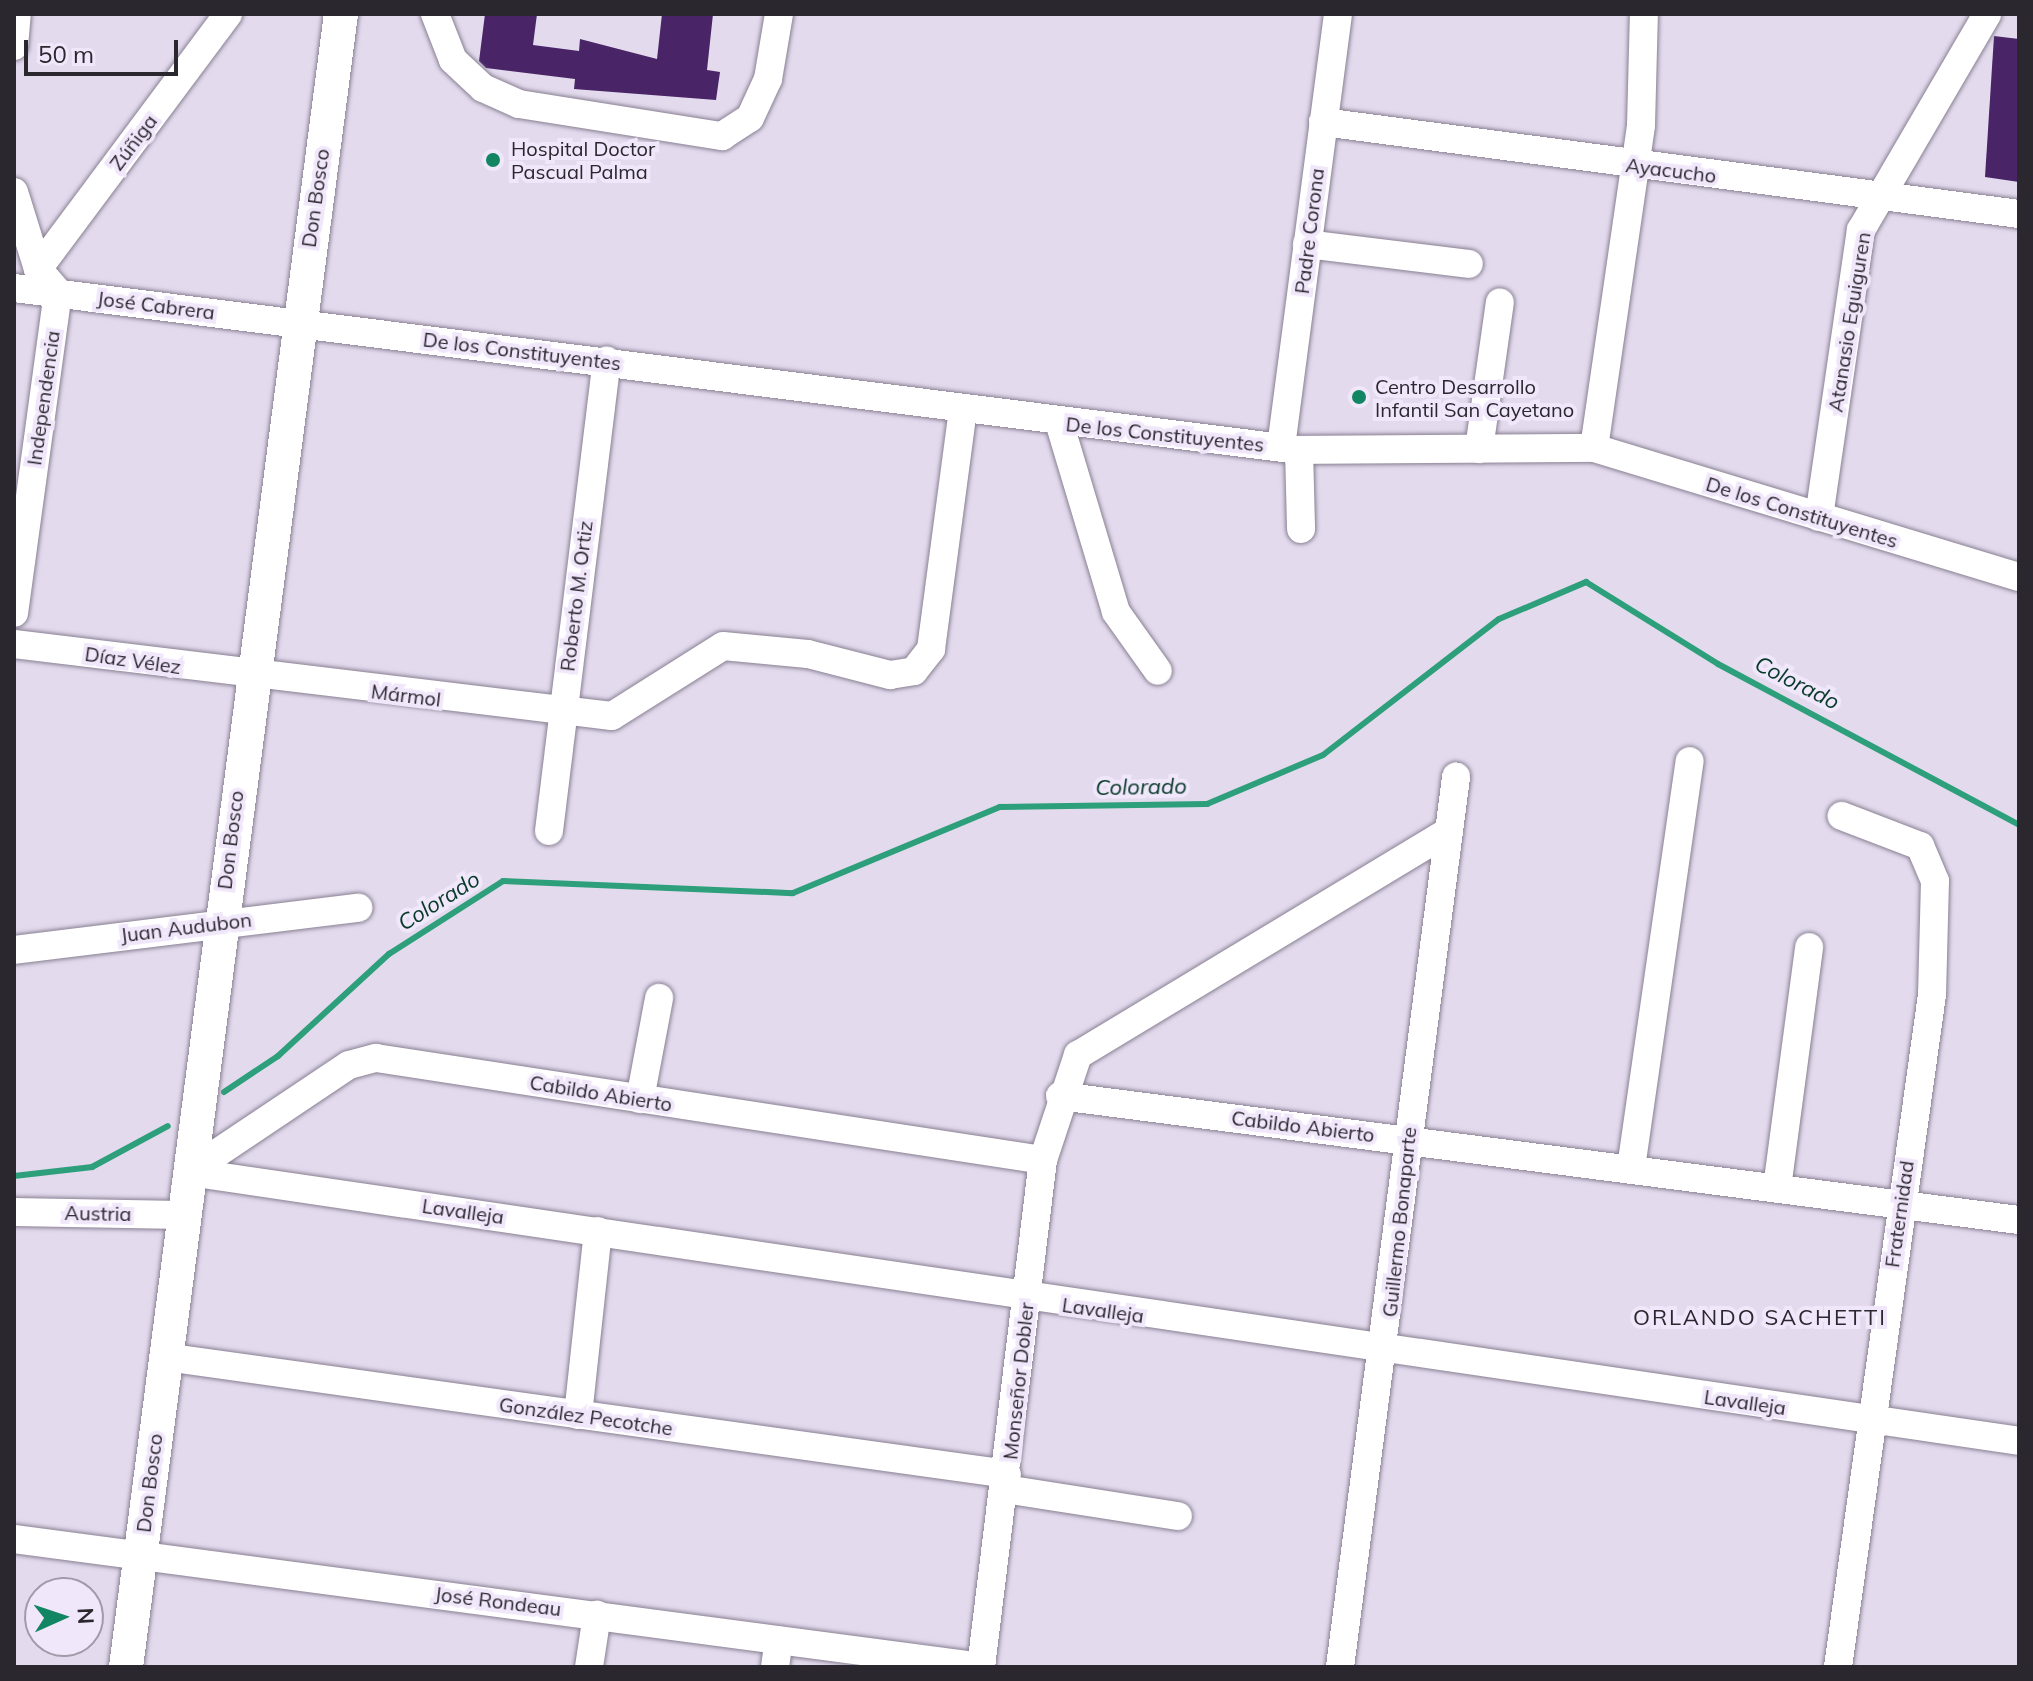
<!DOCTYPE html>
<meta charset="utf-8">
<style>
body{margin:0}
#map{position:relative;width:2033px;height:1681px;overflow:hidden;background:#e3daee;font-family:Mulish,sans-serif}
div>[style]{position:absolute}
.stream>*{height:6px;margin:-3px;padding:0 3px;transform-origin:3px;border-radius:3px;background:#2d9f7a}
.building>*{inset:0;background:#492467}
.roads{filter:drop-shadow(0 0 2px #898092) drop-shadow(0 0 2px #898092)}
.minor>*{height:28px;margin:-14px;padding:0 14px;transform-origin:14px;border-radius:14px;background:#fff}
.major>*{height:34px;margin:-17px;padding:0 17px;transform-origin:17px;border-radius:17px;background:#fff}
.dots>*{width:22px;height:22px;translate:-50% -50%;box-sizing:border-box;border:4px solid #f1e7fb;border-radius:50%}
span{translate:-50% -50%;white-space:nowrap;text-align:center;line-height:1.15;-webkit-text-stroke:8px #f1e7fb;paint-order:stroke}
.street-label{font-size:20px;color:#2b272f}
.poi-label{font-size:20px;color:#2b272f}
.left{translate:0 -50%;text-align:left}
.water-label{font-size:22px;color:#073929;font-style:italic}
.neighbourhood-label{font-size:22px;color:#2b272f;letter-spacing:2px}
.frame{position:absolute;inset:0;border:16px solid #2b272f;pointer-events:none}
.north{position:absolute;left:24px;top:1577px;width:80px;height:80px;box-sizing:border-box;background:#f1e7fb;border:2px solid #a29aa9;border-radius:50%;rotate:87deg;font-size:22px;font-weight:700;line-height:32px;text-align:center;color:#2b272f}
.north::after{content:'';display:block;margin:auto;width:28px;height:36px;background:#128563;clip-path:polygon(50% 0,100% 100%,50% 72%,0 100%)}
.scale{position:absolute;left:24px;top:40px;width:154px;height:36px;box-sizing:border-box;border:4px solid #2b272f;border-top:0;padding-left:10px;font-size:24px;line-height:28px;white-space:nowrap;color:#2b272f;-webkit-text-stroke:6px #f1e7fb;paint-order:stroke}
</style>
<div id="map">
<div class="stream">
<div style="left:224px;top:1092px;width:65px;rotate:-33.7deg"></div>
<div style="left:278px;top:1056px;width:151px;rotate:-42.6deg"></div>
<div style="left:389px;top:954px;width:135px;rotate:-32.6deg"></div>
<div style="left:503px;top:881px;width:290px;rotate:2.4deg"></div>
<div style="left:793px;top:893px;width:224px;rotate:-22.6deg"></div>
<div style="left:1000px;top:807px;width:207px;rotate:-0.8deg"></div>
<div style="left:1207px;top:804px;width:126px;rotate:-22.9deg"></div>
<div style="left:1323px;top:755px;width:222px;rotate:-37.7deg"></div>
<div style="left:1499px;top:619px;width:95px;rotate:-23deg"></div>
<div style="left:1586px;top:582px;width:155px;rotate:31.8deg"></div>
<div style="left:1718px;top:664px;width:341px;rotate:28.1deg"></div>
<div style="left:14px;top:1176px;width:79px;rotate:-6.6deg"></div>
<div style="left:92px;top:1167px;width:86px;rotate:-28.3deg"></div>
</div>
<div class="building">
<div style="clip-path:polygon(485px 14px,537px 14px,533px 45px,579px 51px,580px 39px,657px 59px,662px 14px,713px 14px,707px 70px,720px 72px,716px 100px,574px 89px,575px 79px,486px 68px,479px 61px)"></div>
<div style="clip-path:polygon(1994px 36px,2019px 39px,2019px 182px,1985px 177px)"></div>
</div>
<div class="roads">
<div class="minor">
<div style="left:435px;top:14px;width:49px;rotate:68.6deg"></div>
<div style="left:453px;top:60px;width:41px;rotate:43deg"></div>
<div style="left:483px;top:88px;width:39px;rotate:24deg"></div>
<div style="left:519px;top:104px;width:206px;rotate:9deg"></div>
<div style="left:722px;top:136px;width:33px;rotate:-33deg"></div>
<div style="left:750px;top:118px;width:43px;rotate:-65.2deg"></div>
<div style="left:768px;top:79px;width:66px;rotate:-80.4deg"></div>
<div style="left:14px;top:46px;width:32px;rotate:-85deg"></div>
<div style="left:1323px;top:122px;width:702px;rotate:7.53deg"></div>
<div style="left:14px;top:192px;width:81px;rotate:72.7deg"></div>
<div style="left:38px;top:269px;width:30px;rotate:49deg"></div>
<div style="left:58px;top:292px;width:324px;rotate:97.8deg"></div>
<div style="left:1307px;top:244px;width:163px;rotate:7deg"></div>
<div style="left:38px;top:269px;width:318px;rotate:-53.3deg"></div>
<div style="left:14px;top:288px;width:1295px;rotate:7.19deg"></div>
<div style="left:1299px;top:450px;width:295px;rotate:-0.4deg"></div>
<div style="left:1594px;top:448px;width:444px;rotate:16.9deg"></div>
<div style="left:1059px;top:422px;width:198px;rotate:73.3deg"></div>
<div style="left:1116px;top:612px;width:72px;rotate:54.6deg"></div>
<div style="left:1281px;top:447px;width:437px;rotate:-82.5deg"></div>
<div style="left:1594px;top:448px;width:326px;rotate:-81.7deg"></div>
<div style="left:1641px;top:125px;width:111px;rotate:-88.5deg"></div>
<div style="left:1479px;top:449px;width:148px;rotate:-81.9deg"></div>
<div style="left:1299px;top:450px;width:79px;rotate:88.5deg"></div>
<div style="left:1819px;top:517px;width:290px;rotate:-81.7deg"></div>
<div style="left:1861px;top:230px;width:250px;rotate:-59.7deg"></div>
<div style="left:14px;top:644px;width:602px;rotate:6.87deg"></div>
<div style="left:612px;top:716px;width:131px;rotate:-32.2deg"></div>
<div style="left:723px;top:646px;width:85px;rotate:5.4deg"></div>
<div style="left:808px;top:654px;width:85px;rotate:14.4deg"></div>
<div style="left:890px;top:675px;width:24px;rotate:-9deg"></div>
<div style="left:914px;top:671px;width:28px;rotate:-52deg"></div>
<div style="left:931px;top:649px;width:243px;rotate:-82.4deg"></div>
<div style="left:549px;top:831px;width:474px;rotate:-83deg"></div>
<div style="left:14px;top:950px;width:347px;rotate:-7deg"></div>
<div style="left:1060px;top:1096px;width:967px;rotate:7.37deg"></div>
<div style="left:640px;top:1099px;width:103px;rotate:-79.3deg"></div>
<div style="left:1631px;top:1168px;width:411px;rotate:-81.8deg"></div>
<div style="left:189px;top:1172px;width:1850px;rotate:8.36deg"></div>
<div style="left:189px;top:1172px;width:192px;rotate:-33.8deg"></div>
<div style="left:349px;top:1065px;width:28px;rotate:-15deg"></div>
<div style="left:376px;top:1058px;width:675px;rotate:8.69deg"></div>
<div style="left:1777px;top:1188px;width:243px;rotate:-82.4deg"></div>
<div style="left:14px;top:1212px;width:168px;rotate:1deg"></div>
<div style="left:165px;top:1357px;width:850px;rotate:7.91deg"></div>
<div style="left:578px;top:1415px;width:185px;rotate:-83.8deg"></div>
<div style="left:1005px;top:1489px;width:175px;rotate:8.9deg"></div>
<div style="left:14px;top:1539px;width:976px;rotate:7.53deg"></div>
<div style="left:589px;top:1667px;width:53px;rotate:-81.3deg"></div>
<div style="left:775px;top:1667px;width:27px;rotate:-82deg"></div>
<div style="left:981px;top:1667px;width:511px;rotate:-83.03deg"></div>
<div style="left:1043px;top:1160px;width:111px;rotate:-71.6deg"></div>
<div style="left:1078px;top:1055px;width:433px;rotate:-31.1deg"></div>
<div style="left:1340px;top:1667px;width:898px;rotate:-82.57deg"></div>
<div style="left:1838px;top:1667px;width:679px;rotate:-82.04deg"></div>
<div style="left:1932px;top:995px;width:114px;rotate:-88.5deg"></div>
<div style="left:1935px;top:881px;width:38px;rotate:-113deg"></div>
<div style="left:1920px;top:846px;width:84px;rotate:-159deg"></div>
</div>
<div class="major">
<div style="left:126px;top:1667px;width:1667px;rotate:-82.59deg"></div>
</div>
</div>
<div class="dots">
<div style="left:493px;top:160px;background:#128563"></div>
<div style="left:1359px;top:397px;background:#128563"></div>
</div>
<div class="street-label">
<span style="left:133px;top:142px;rotate:-53deg">Zúñiga</span>
<span style="left:1671px;top:170px;rotate:7deg">Ayacucho</span>
<span style="left:315px;top:198px;rotate:-82deg">Don Bosco</span>
<span style="left:1309px;top:231px;rotate:-83deg">Padre Corona</span>
<span style="left:156px;top:305px;rotate:7deg">José Cabrera</span>
<span style="left:1849px;top:322px;rotate:-81deg">Atanasio Eguiguren</span>
<span style="left:522px;top:351px;rotate:7deg">De los Constituyentes</span>
<span style="left:43px;top:398px;rotate:-82deg">Independencia</span>
<span style="left:1165px;top:434px;rotate:6deg">De los Constituyentes</span>
<span style="left:1802px;top:512px;rotate:17deg">De los Constituyentes</span>
<span style="left:576px;top:596px;rotate:-83deg">Roberto M. Ortiz</span>
<span style="left:133px;top:660px;rotate:8deg">Díaz Vélez</span>
<span style="left:406px;top:695px;rotate:7deg">Mármol</span>
<span style="left:230px;top:840px;rotate:-83deg">Don Bosco</span>
<span style="left:186px;top:927px;rotate:-7deg">Juan Audubon</span>
<span style="left:601px;top:1093px;rotate:9deg">Cabildo Abierto</span>
<span style="left:1303px;top:1126px;rotate:7deg">Cabildo Abierto</span>
<span style="left:463px;top:1211px;rotate:8deg">Lavalleja</span>
<span style="left:98px;top:1213px;rotate:1deg">Austria</span>
<span style="left:1899px;top:1214px;rotate:-82deg">Fraternidad</span>
<span style="left:1399px;top:1222px;rotate:-84deg">Guillermo Bonaparte</span>
<span style="left:1103px;top:1310px;rotate:8deg">Lavalleja</span>
<span style="left:1018px;top:1381px;rotate:-84deg">Monseñor Dobler</span>
<span style="left:1745px;top:1402px;rotate:8deg">Lavalleja</span>
<span style="left:586px;top:1416px;rotate:8deg">González Pecotche</span>
<span style="left:149px;top:1483px;rotate:-83deg">Don Bosco</span>
<span style="left:498px;top:1601px;rotate:7deg">José Rondeau</span>
</div>
<div class="poi-label">
<span class="left" style="left:511px;top:160px">Hospital Doctor<br>Pascual Palma</span>
<span class="left" style="left:1375px;top:398px">Centro Desarrollo<br>Infantil San Cayetano</span>
</div>
<div class="water-label">
<span style="left:1797px;top:683px;rotate:27deg">Colorado</span>
<span style="left:1141px;top:787px;rotate:-1deg">Colorado</span>
<span style="left:439px;top:901px;rotate:-32deg">Colorado</span>
</div>
<div class="neighbourhood-label">
<span style="left:1760px;top:1318px">ORLANDO SACHETTI</span>
</div>
<div class="frame"></div>
<div class="north">N</div>
<div class="scale">50 m</div>
</div>
